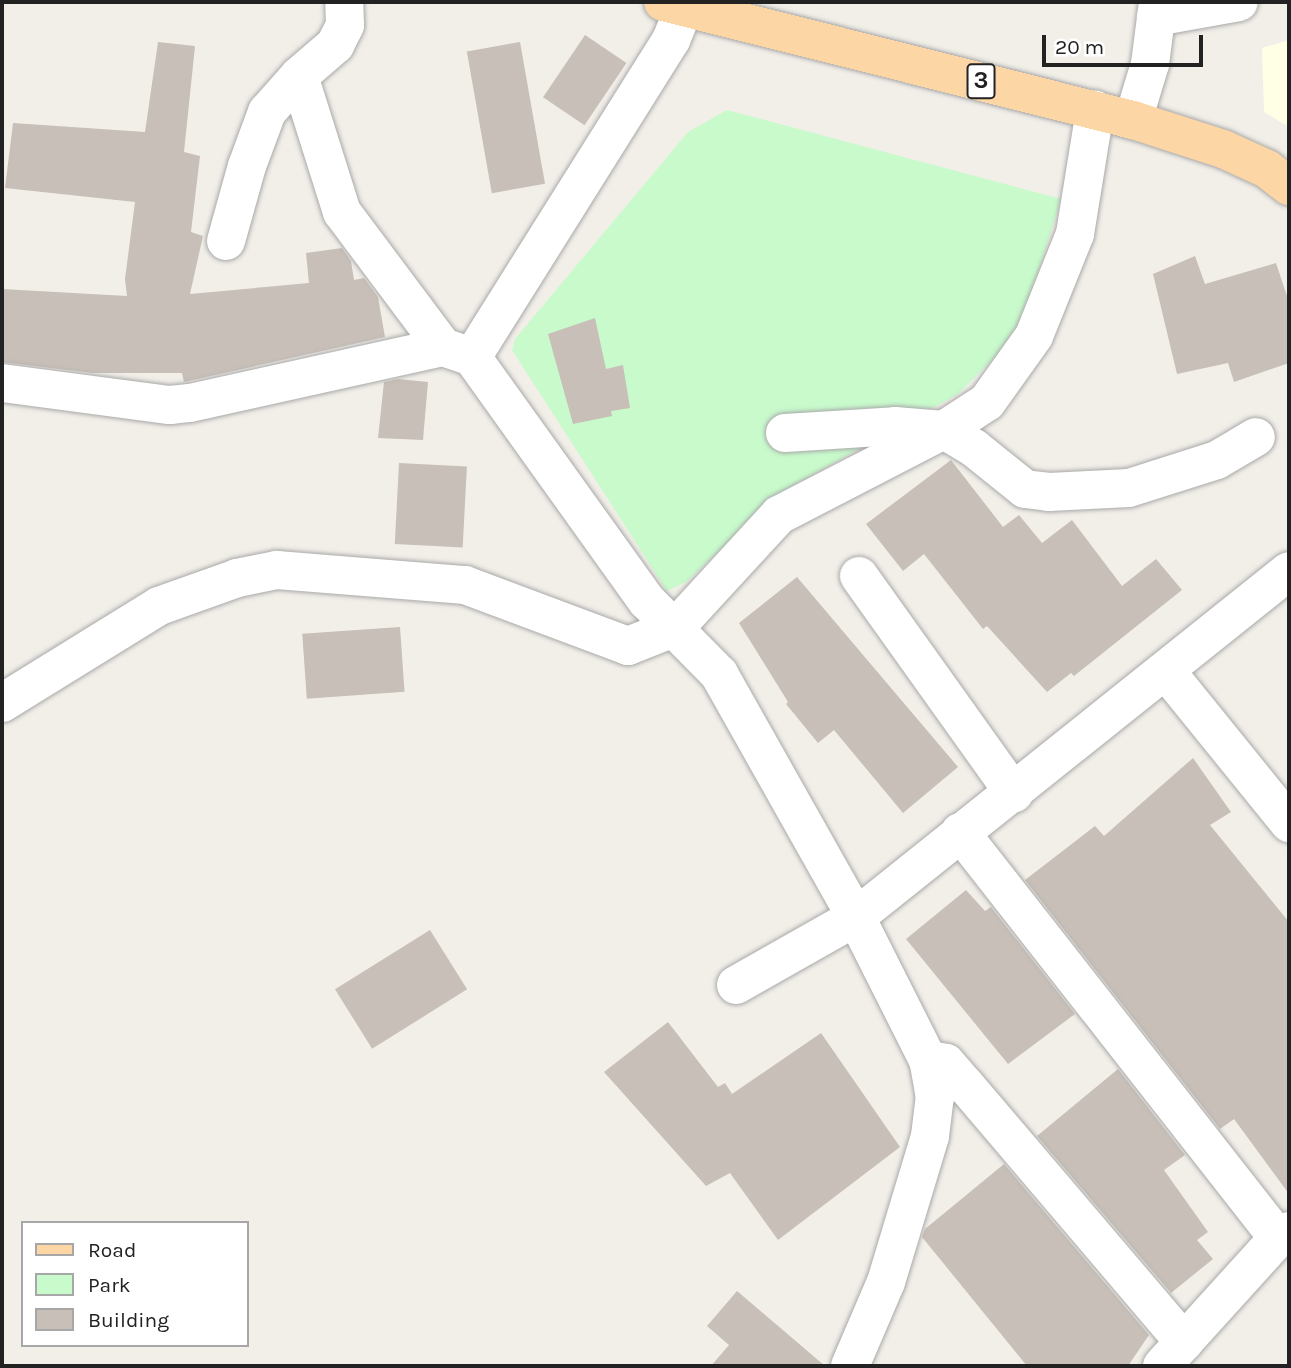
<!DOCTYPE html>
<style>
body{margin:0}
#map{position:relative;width:1291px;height:1368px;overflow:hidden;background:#f2efe9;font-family:Karla,sans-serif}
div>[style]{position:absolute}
.education>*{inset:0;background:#ffffe5}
.park>*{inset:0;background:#c8facc}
.building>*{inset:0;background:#c7bfb8;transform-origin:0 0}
.roads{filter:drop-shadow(0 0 2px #a9a9a9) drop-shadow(0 0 2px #a9a9a9)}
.minor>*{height:38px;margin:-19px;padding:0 19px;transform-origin:19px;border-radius:19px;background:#fff}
.tertiary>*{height:38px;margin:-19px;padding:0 19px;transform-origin:19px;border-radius:19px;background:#fff}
.primary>*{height:38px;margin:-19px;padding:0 19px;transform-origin:19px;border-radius:19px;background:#fcd6a4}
span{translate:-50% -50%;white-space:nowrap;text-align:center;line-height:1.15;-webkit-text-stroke:7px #fff;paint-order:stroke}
.shield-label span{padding:2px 5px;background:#fff;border:2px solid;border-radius:5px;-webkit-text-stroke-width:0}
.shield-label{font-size:24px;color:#222;font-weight:700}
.frame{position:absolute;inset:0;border:4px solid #222;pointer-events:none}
.legend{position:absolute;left:21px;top:1221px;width:228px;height:126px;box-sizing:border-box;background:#fff;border:2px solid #a7a7a7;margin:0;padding:9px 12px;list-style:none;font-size:21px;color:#222}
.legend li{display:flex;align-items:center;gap:14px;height:35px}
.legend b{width:35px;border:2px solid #a7a7a7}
.scale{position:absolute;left:1042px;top:35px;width:161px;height:32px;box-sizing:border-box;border:4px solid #222;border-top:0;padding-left:9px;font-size:21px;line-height:24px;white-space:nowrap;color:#222;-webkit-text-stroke:5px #fff;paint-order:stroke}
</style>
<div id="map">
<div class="education">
<div style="clip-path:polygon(1289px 40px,1289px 127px,1264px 112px,1262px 48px)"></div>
</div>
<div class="park">
<div style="clip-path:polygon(727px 110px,1061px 199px,1020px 332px,958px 394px,794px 485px,759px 513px,686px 582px,667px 591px,512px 350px,515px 339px,688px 132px)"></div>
</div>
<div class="building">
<div style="left:585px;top:35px;width:50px;height:75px;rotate:34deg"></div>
<div style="clip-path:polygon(158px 42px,195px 46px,184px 152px,200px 156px,191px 232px,203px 236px,190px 294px,309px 283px,306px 253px,342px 248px,351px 261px,354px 280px,364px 278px,378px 297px,385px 337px,184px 382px,182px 373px,92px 373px,2px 362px,2px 289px,127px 296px,125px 279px,135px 202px,5px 188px,13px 123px,145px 132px)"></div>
<div style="left:520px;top:42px;width:144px;height:54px;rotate:80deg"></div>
<div style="clip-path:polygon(1195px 256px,1205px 284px,1276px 263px,1289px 302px,1289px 363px,1234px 382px,1228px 363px,1177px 374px,1153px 274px)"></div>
<div style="clip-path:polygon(595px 318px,606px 369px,623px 365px,630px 408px,611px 411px,612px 416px,573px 424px,548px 334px)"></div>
<div style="clip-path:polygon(398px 379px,428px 382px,423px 440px,378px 438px,384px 382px)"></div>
<div style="clip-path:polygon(951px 460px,1003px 527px,1019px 515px,1042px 543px,1072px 520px,1122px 586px,1156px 559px,1182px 590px,1074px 676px,1071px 673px,1047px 692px,987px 626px,983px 629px,924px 554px,903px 571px,866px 524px)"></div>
<div style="left:399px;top:463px;width:68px;height:81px;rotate:3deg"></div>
<div style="clip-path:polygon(797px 577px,958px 767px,903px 813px,834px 730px,818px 743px,786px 704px,788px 702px,739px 623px)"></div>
<div style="left:400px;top:627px;width:65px;height:98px;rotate:86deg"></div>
<div style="clip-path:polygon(1193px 758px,1231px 812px,1210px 825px,1289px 922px,1289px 1194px,1234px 1119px,1220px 1129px,1025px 880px,1095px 826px,1104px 836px)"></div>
<div style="clip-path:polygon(966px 890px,985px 911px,991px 907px,1075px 1014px,1008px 1064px,906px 939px)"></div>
<div style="left:430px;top:930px;width:70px;height:112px;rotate:58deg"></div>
<div style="clip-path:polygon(668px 1022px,718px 1087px,725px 1083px,732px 1094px,821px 1033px,900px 1147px,778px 1240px,730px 1173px,706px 1186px,604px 1072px)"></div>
<div style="clip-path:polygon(1118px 1069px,1185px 1155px,1164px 1170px,1208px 1232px,1197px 1240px,1213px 1259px,1171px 1293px,1037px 1136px)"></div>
<div style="clip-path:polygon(1004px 1164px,1149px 1335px,1128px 1366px,1027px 1366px,922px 1237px,925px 1229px)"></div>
<div style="clip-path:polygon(737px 1291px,825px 1366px,711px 1366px,729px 1345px,707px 1326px)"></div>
</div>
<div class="roads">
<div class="minor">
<div style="left:684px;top:8px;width:35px;rotate:112deg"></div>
<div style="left:671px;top:40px;width:374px;rotate:122.1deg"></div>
<div style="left:472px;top:357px;width:300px;rotate:54.4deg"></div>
<div style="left:647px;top:601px;width:103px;rotate:45.4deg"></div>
<div style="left:719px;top:674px;width:279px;rotate:60.6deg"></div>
<div style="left:856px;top:917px;width:160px;rotate:63.3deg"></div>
<div style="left:928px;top:1060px;width:18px;rotate:9deg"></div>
<div style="left:946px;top:1063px;width:32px;rotate:49deg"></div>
<div style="left:967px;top:1087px;width:335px;rotate:49.6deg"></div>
<div style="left:1156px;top:17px;width:84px;rotate:-10.2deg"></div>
<div style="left:299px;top:76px;width:143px;rotate:72.5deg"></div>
<div style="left:342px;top:212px;width:169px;rotate:53.2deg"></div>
<div style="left:226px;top:241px;width:78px;rotate:-74.4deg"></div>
<div style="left:247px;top:166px;width:58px;rotate:-69.7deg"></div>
<div style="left:267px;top:112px;width:48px;rotate:-48.4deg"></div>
<div style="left:299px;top:76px;width:48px;rotate:-40.7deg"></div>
<div style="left:335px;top:45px;width:22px;rotate:-63deg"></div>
<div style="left:345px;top:25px;width:23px;rotate:-92deg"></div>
<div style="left:2px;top:383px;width:169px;rotate:7.5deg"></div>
<div style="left:170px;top:405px;width:20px;rotate:-6deg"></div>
<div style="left:190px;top:403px;width:259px;rotate:-12.5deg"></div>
<div style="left:443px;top:347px;width:31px;rotate:19deg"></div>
<div style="left:785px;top:433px;width:110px;rotate:-3.6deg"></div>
<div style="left:895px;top:426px;width:49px;rotate:4.7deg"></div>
<div style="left:944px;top:430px;width:35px;rotate:31deg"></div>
<div style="left:974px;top:448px;width:65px;rotate:38.8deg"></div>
<div style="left:1025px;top:489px;width:24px;rotate:7deg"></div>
<div style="left:1049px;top:492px;width:80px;rotate:-2.9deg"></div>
<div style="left:1129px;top:488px;width:92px;rotate:-17.7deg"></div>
<div style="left:1217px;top:460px;width:45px;rotate:-30.5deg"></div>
<div style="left:859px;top:576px;width:267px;rotate:54.5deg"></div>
<div style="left:1166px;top:671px;width:196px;rotate:51deg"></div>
<div style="left:2px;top:703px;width:185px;rotate:-31.7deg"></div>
<div style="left:159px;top:606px;width:83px;rotate:-19.7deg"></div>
<div style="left:237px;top:578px;width:41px;rotate:-11.3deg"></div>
<div style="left:277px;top:570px;width:189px;rotate:4.6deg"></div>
<div style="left:465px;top:585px;width:174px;rotate:20.5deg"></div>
<div style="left:628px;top:646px;width:52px;rotate:-21.6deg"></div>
<div style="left:676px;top:627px;width:152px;rotate:-47.4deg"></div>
<div style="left:779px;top:515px;width:186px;rotate:-27.3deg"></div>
<div style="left:944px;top:430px;width:51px;rotate:-33.1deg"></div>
<div style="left:987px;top:402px;width:81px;rotate:-54.5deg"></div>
<div style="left:1034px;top:336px;width:110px;rotate:-68.1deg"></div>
<div style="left:1075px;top:234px;width:126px;rotate:-80.8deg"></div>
<div style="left:960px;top:832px;width:516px;rotate:51.93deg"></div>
<div style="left:736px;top:985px;width:138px;rotate:-29.5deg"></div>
<div style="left:856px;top:917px;width:554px;rotate:-38.63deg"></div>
<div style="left:850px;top:1366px;width:91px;rotate:-66.8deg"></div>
<div style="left:886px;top:1282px;width:152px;rotate:-73.2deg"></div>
<div style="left:930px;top:1136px;width:38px;rotate:-83deg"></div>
<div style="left:935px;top:1098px;width:39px;rotate:-100deg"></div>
<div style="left:1162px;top:1366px;width:173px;rotate:-47.8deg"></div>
<div style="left:1278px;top:1238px;width:13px;rotate:-32deg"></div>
</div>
<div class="tertiary">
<div style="left:1133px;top:120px;width:59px;rotate:-73.1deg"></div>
<div style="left:1150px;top:64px;width:63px;rotate:-82.6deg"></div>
</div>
<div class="primary">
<div style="left:663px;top:2px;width:485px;rotate:14.1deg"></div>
<div style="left:1133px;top:120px;width:95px;rotate:17.9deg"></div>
<div style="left:1223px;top:149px;width:48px;rotate:24.4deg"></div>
<div style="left:1267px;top:169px;width:28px;rotate:38deg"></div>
</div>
</div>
<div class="shield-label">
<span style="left:981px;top:81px">3</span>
</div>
<div class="frame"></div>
<ul class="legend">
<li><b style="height:9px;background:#fcd6a4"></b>Road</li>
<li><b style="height:19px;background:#c8facc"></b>Park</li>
<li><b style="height:19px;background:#c7bfb8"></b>Building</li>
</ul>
<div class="scale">20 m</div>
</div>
